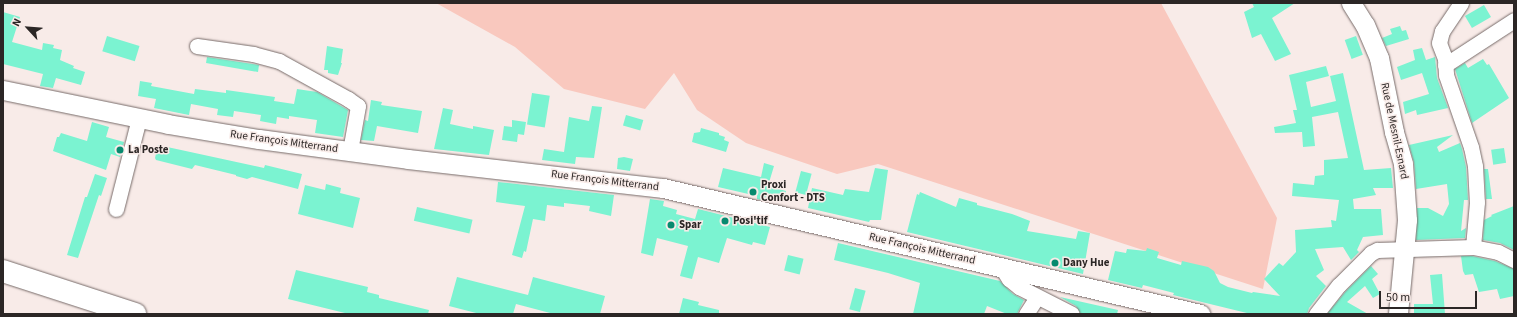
<!DOCTYPE html>
<meta charset="utf-8">
<style>
body{margin:0}
#map{position:relative;width:1517px;height:317px;overflow:hidden;background:#f8ebe8;font-family:"Source Sans 3",sans-serif}
div>[style]{position:absolute}
.green>*{inset:0;background:#f9c8be}
.building>*{inset:0;background:#7bf3d1;transform-origin:0 0}
.roads{filter:drop-shadow(0 0 1px #776b69) drop-shadow(0 0 1px #776b69)}
.minor>*{height:15px;margin:-7.5px;padding:0 7.5px;transform-origin:7.5px;border-radius:7.5px;background:#fff}
.tertiary>*{height:19px;margin:-9.5px;padding:0 9.5px;transform-origin:9.5px;border-radius:9.5px;background:#fff}
.primary>*{height:22px;margin:-11px;padding:0 11px;transform-origin:11px;border-radius:11px;background:#fff}
.dots>*{width:11px;height:11px;translate:-50% -50%;box-sizing:border-box;border:2px solid #f8ebe8;border-radius:50%}
span{translate:-50% -50%;white-space:nowrap;text-align:center;line-height:1.15;-webkit-text-stroke:3px #f8ebe8;paint-order:stroke}
.street-label{font-size:11px;color:#2b2625}
.poi-label{font-size:11px;color:#2b2625;font-weight:700}
.left{translate:0 -50%;text-align:left}
.frame{position:absolute;inset:0;border:4px solid #2b2625;pointer-events:none}
.north{position:absolute;left:8px;top:8px;width:40px;height:40px;-webkit-text-stroke:3px #f8ebe8;paint-order:stroke;rotate:296deg;font-size:11px;font-weight:700;line-height:16px;text-align:center;color:#2b2625}
.north::after{content:'';display:block;margin:auto;width:14px;height:18px;background:#2b2625;clip-path:polygon(50% 0,100% 100%,50% 72%,0 100%)}
.scale{position:absolute;left:1379px;top:291px;width:98px;height:18px;box-sizing:border-box;border:2px solid #2b2625;border-top:0;padding-left:5px;font-size:12px;line-height:14px;white-space:nowrap;color:#2b2625;-webkit-text-stroke:3px #f8ebe8;paint-order:stroke}
</style>
<div id="map">
<div class="green">
<div style="clip-path:polygon(436px 3px,1161px 3px,1277px 218px,1263px 289px,878px 164px,837px 174px,746px 143px,697px 110px,674px 73px,645px 109px,564px 89px,515px 47px)"></div>
</div>
<div class="building">
<div style="clip-path:polygon(1252px 3px,1295px 3px,1272px 18px,1291px 54px,1275px 61px,1261px 34px,1252px 38px,1244px 12px,1254px 7px)"></div>
<div style="left:1484px;top:5px;width:14px;height:22px;rotate:60deg"></div>
<div style="clip-path:polygon(3px 12px,20px 17px,12px 42px,42px 50px,43px 43px,54px 45px,53px 48px,62px 50px,60px 60px,74px 66px,73px 68px,85px 72px,81px 85px,56px 78px,53px 88px,40px 86px,43px 74px,3px 64px)"></div>
<div style="clip-path:polygon(1400px 26px,1402px 31px,1406px 30px,1409px 39px,1386px 46px,1382px 38px,1392px 34px,1390px 29px)"></div>
<div style="left:107px;top:36px;width:34px;height:16px;rotate:17deg"></div>
<div style="left:1356px;top:36px;width:20px;height:12px;rotate:70deg"></div>
<div style="clip-path:polygon(327px 46px,343px 49px,341px 63px,342px 63px,338px 75px,328px 73px,328px 70px,324px 70px)"></div>
<div style="clip-path:polygon(1422px 48px,1426px 60px,1435px 57px,1437px 78px,1448px 108px,1417px 115px,1416px 110px,1405px 114px,1403px 102px,1429px 94px,1422px 73px,1401px 80px,1397px 67px,1415px 60px,1413px 50px)"></div>
<div style="clip-path:polygon(207px 57px,259px 65px,258px 72px,206px 63px)"></div>
<div style="clip-path:polygon(1483px 59px,1487px 65px,1489px 64px,1509px 98px,1472px 123px,1455px 69px,1465px 63px,1468px 68px)"></div>
<div style="clip-path:polygon(1326px 66px,1329px 76px,1306px 82px,1311px 107px,1336px 101px,1330px 76px,1343px 73px,1364px 170px,1391px 168px,1393px 188px,1373px 188px,1376px 195px,1353px 199px,1354px 209px,1381px 209px,1383px 235px,1363px 237px,1357px 250px,1359px 252px,1351px 260px,1343px 247px,1315px 249px,1324px 270px,1316px 276px,1326px 286px,1309px 308px,1307px 314px,1251px 314px,1173px 295px,1174px 293px,1143px 285px,1142px 288px,1108px 280px,1115px 251px,1126px 253px,1127px 249px,1146px 251px,1147px 248px,1159px 252px,1157px 258px,1181px 265px,1182px 261px,1208px 267px,1214px 271px,1220px 283px,1228px 287px,1252px 293px,1253px 292px,1280px 296px,1264px 279px,1279px 263px,1283px 266px,1296px 252px,1295px 230px,1332px 227px,1331px 220px,1336px 221px,1339px 200px,1292px 196px,1293px 183px,1314px 185px,1315px 176px,1324px 175px,1324px 160px,1348px 158px,1338px 112px,1312px 117px,1315px 146px,1303px 147px,1302px 132px,1275px 133px,1274px 127px,1296px 123px,1293px 110px,1297px 110px,1289px 75px)"></div>
<div style="clip-path:polygon(140px 81px,152px 83px,151px 86px,194px 94px,195px 89px,226px 93px,226px 90px,275px 97px,274px 101px,294px 104px,297px 89px,317px 92px,348px 110px,343px 137px,315px 133px,317px 120px,289px 116px,289px 119px,277px 117px,276px 124px,260px 121px,261px 115px,234px 111px,233px 117px,217px 115px,218px 109px,191px 104px,189px 115px,154px 108px,156px 99px,138px 96px)"></div>
<div style="left:532px;top:93px;width:18px;height:32px;rotate:9deg"></div>
<div style="clip-path:polygon(371px 100px,382px 102px,381px 105px,422px 111px,418px 133px,377px 126px,374px 141px,361px 140px,365px 120px,368px 121px)"></div>
<div style="clip-path:polygon(592px 106px,602px 107px,594px 158px,576px 157px,575px 164px,542px 160px,544px 149px,564px 152px,569px 117px,589px 121px)"></div>
<div style="clip-path:polygon(443px 108px,453px 110px,450px 124px,473px 129px,473px 126px,494px 130px,489px 155px,434px 149px)"></div>
<div style="left:626px;top:115px;width:18px;height:11px;rotate:16deg"></div>
<div style="clip-path:polygon(512px 120px,526px 122px,524px 135px,518px 134px,517px 142px,502px 140px,504px 126px,512px 127px)"></div>
<div style="clip-path:polygon(92px 122px,109px 127px,106px 137px,124px 142px,120px 157px,111px 154px,106px 170px,53px 151px,57px 137px,59px 137px,61px 133px,87px 141px)"></div>
<div style="clip-path:polygon(701px 128px,719px 133px,719px 135px,725px 137px,724px 140px,729px 142px,726px 152px,692px 142px,694px 133px,700px 132px)"></div>
<div style="clip-path:polygon(1453px 135px,1437px 147px,1439px 152px,1460px 143px,1462px 149px,1466px 167px,1468px 200px,1464px 200px,1461px 231px,1466px 228px,1465px 238px,1416px 240px,1417px 208px,1428px 208px,1443px 216px,1449px 204px,1447px 184px,1416px 189px,1414px 163px,1409px 145px)"></div>
<div style="clip-path:polygon(158px 145px,264px 168px,265px 165px,302px 174px,298px 189px,252px 177px,247px 179px,236px 176px,236px 175px,195px 165px,192px 169px,156px 160px,155px 158px)"></div>
<div style="left:1504px;top:148px;width:15px;height:13px;rotate:82deg"></div>
<div style="clip-path:polygon(624px 157px,633px 159px,630px 171px,617px 169px,618px 158px)"></div>
<div style="clip-path:polygon(764px 163px,774px 166px,768px 186px,786px 191px,783px 202px,763px 197px,761px 200px,757px 199px,757px 196px,718px 187px,723px 168px,761px 177px)"></div>
<div style="clip-path:polygon(875px 168px,888px 170px,881px 220px,870px 220px,869px 222px,808px 208px,812px 188px,843px 195px,845px 189px,869px 192px)"></div>
<div style="clip-path:polygon(1484px 169px,1488px 169px,1492px 199px,1486px 199px)"></div>
<div style="left:801px;top:171px;width:11px;height:22px;rotate:15deg"></div>
<div style="clip-path:polygon(95px 174px,107px 178px,101px 196px,99px 195px,78px 258px,67px 255px,85px 197px,87px 197px)"></div>
<div style="clip-path:polygon(498px 182px,614px 195px,611px 216px,589px 211px,590px 206px,564px 203px,564px 207px,547px 205px,545px 221px,533px 219px,526px 252px,524px 251px,522px 258px,512px 255px,525px 206px,496px 202px)"></div>
<div style="clip-path:polygon(326px 184px,341px 188px,340px 193px,360px 198px,353px 228px,298px 214px,305px 185px,325px 190px)"></div>
<div style="clip-path:polygon(920px 192px,956px 207px,959px 198px,977px 203px,977px 205px,1012px 214px,1030px 221px,1027px 231px,1076px 239px,1078px 231px,1090px 233px,1083px 274px,907px 232px,917px 194px,919px 195px)"></div>
<div style="clip-path:polygon(650px 199px,664px 201px,663px 206px,677px 210px,676px 214px,695px 219px,698px 209px,770px 227px,765px 245px,753px 242px,752px 245px,727px 238px,719px 263px,698px 257px,692px 279px,680px 276px,688px 246px,657px 238px,653px 256px,641px 253px)"></div>
<div style="clip-path:polygon(1514px 206px,1514px 250px,1500px 243px,1483px 240px,1484px 220px,1492px 216px,1491px 215px)"></div>
<div style="left:417px;top:207px;width:57px;height:14px;rotate:13deg"></div>
<div style="clip-path:polygon(838px 243px,1000px 281px,1013px 294px,1024px 300px,1017px 314px,1007px 314px,987px 306px,984px 314px,913px 314px,920px 283px,888px 273px,834px 260px)"></div>
<div style="left:788px;top:255px;width:16px;height:16px;rotate:14deg"></div>
<div style="clip-path:polygon(1461px 256px,1472px 256px,1495px 261px,1514px 269px,1514px 296px,1500px 299px,1497px 289px,1479px 292px,1473px 274px,1465px 275px,1463px 271px)"></div>
<div style="clip-path:polygon(1371px 266px,1378px 274px,1372px 279px,1380px 294px,1373px 298px,1365px 286px,1347px 302px,1368px 314px,1327px 314px,1346px 291px)"></div>
<div style="clip-path:polygon(296px 270px,368px 287px,367px 292px,379px 295px,379px 298px,429px 310px,428px 314px,349px 314px,288px 299px)"></div>
<div style="clip-path:polygon(1442px 274px,1445px 314px,1414px 314px,1414px 304px,1433px 304px,1430px 275px)"></div>
<div style="clip-path:polygon(457px 277px,528px 295px,533px 277px,605px 296px,600px 314px,554px 314px,516px 304px,513px 314px,480px 314px,449px 306px)"></div>
<div style="left:855px;top:288px;width:11px;height:22px;rotate:15deg"></div>
<div style="clip-path:polygon(1060px 297px,1118px 310px,1117px 314px,1081px 314px,1076px 306px)"></div>
<div style="clip-path:polygon(683px 298px,699px 302px,698px 305px,719px 310px,719px 314px,679px 314px)"></div>
</div>
<div class="roads">
<div class="minor">
<div style="left:1461px;top:3px;width:34px;rotate:124deg"></div>
<div style="left:1442px;top:31px;width:12px;rotate:104deg"></div>
<div style="left:1439px;top:43px;width:17px;rotate:69deg"></div>
<div style="left:1445px;top:59px;width:16px;rotate:86deg"></div>
<div style="left:1446px;top:75px;width:76px;rotate:70.9deg"></div>
<div style="left:1471px;top:147px;width:19px;rotate:78deg"></div>
<div style="left:1475px;top:166px;width:36px;rotate:87deg"></div>
<div style="left:1477px;top:202px;width:45px;rotate:95.1deg"></div>
<div style="left:197px;top:46px;width:57px;rotate:8.1deg"></div>
<div style="left:253px;top:54px;width:27px;rotate:15deg"></div>
<div style="left:279px;top:61px;width:79px;rotate:28.8deg"></div>
<div style="left:348px;top:99px;width:12px;rotate:35deg"></div>
<div style="left:358px;top:106px;width:46px;rotate:100.1deg"></div>
<div style="left:1445px;top:65px;width:82px;rotate:-33.1deg"></div>
<div style="left:116px;top:209px;width:94px;rotate:-75.8deg"></div>
<div style="left:1002px;top:268px;width:13px;rotate:58deg"></div>
<div style="left:1009px;top:279px;width:13px;rotate:39deg"></div>
<div style="left:1019px;top:287px;width:59px;rotate:27deg"></div>
<div style="left:1026px;top:314px;width:20px;rotate:-57deg"></div>
<div style="left:1316px;top:314px;width:37px;rotate:-52deg"></div>
<div style="left:1339px;top:285px;width:45px;rotate:-45deg"></div>
<div style="left:1371px;top:253px;width:7px;rotate:-27deg"></div>
<div style="left:1377px;top:250px;width:96px;rotate:-1.8deg"></div>
<div style="left:1473px;top:247px;width:25px;rotate:11deg"></div>
<div style="left:1498px;top:252px;width:18px;rotate:27deg"></div>
</div>
<div class="tertiary">
<div style="left:1351px;top:3px;width:26px;rotate:58deg"></div>
<div style="left:1365px;top:25px;width:36px;rotate:67deg"></div>
<div style="left:1379px;top:58px;width:76px;rotate:78.5deg"></div>
<div style="left:1394px;top:132px;width:33px;rotate:74deg"></div>
<div style="left:1403px;top:164px;width:56px;rotate:85.9deg"></div>
<div style="left:1407px;top:220px;width:94px;rotate:95.5deg"></div>
<div style="left:3px;top:90px;width:168px;rotate:11.6deg"></div>
<div style="left:168px;top:124px;width:92px;rotate:9.4deg"></div>
<div style="left:259px;top:139px;width:150px;rotate:7.6deg"></div>
<div style="left:408px;top:159px;width:257px;rotate:6.5deg"></div>
<div style="left:663px;top:188px;width:552px;rotate:13.2deg"></div>
</div>
<div class="primary">
<div style="left:3px;top:271px;width:139px;rotate:18deg"></div>
</div>
</div>
<div class="dots">
<div style="left:120px;top:150px;background:#078a6f"></div>
<div style="left:753px;top:192px;background:#078a6f"></div>
<div style="left:725px;top:221px;background:#078a6f"></div>
<div style="left:671px;top:225px;background:#078a6f"></div>
<div style="left:1055px;top:263px;background:#078a6f"></div>
</div>
<div class="street-label">
<span style="left:1394px;top:131px;rotate:78deg">Rue de Mesnil-Esnard</span>
<span style="left:284px;top:142px;rotate:8deg">Rue François Mitterrand</span>
<span style="left:605px;top:181px;rotate:7deg">Rue François Mitterrand</span>
<span style="left:922px;top:249px;rotate:13deg">Rue François Mitterrand</span>
</div>
<div class="poi-label">
<span class="left" style="left:128px;top:150px">La Poste</span>
<span class="left" style="left:761px;top:192px">Proxi<br>Confort - DTS</span>
<span class="left" style="left:733px;top:221px">Posi'tif</span>
<span class="left" style="left:679px;top:225px">Spar</span>
<span class="left" style="left:1063px;top:263px">Dany Hue</span>
</div>
<div class="frame"></div>
<div class="north">N</div>
<div class="scale">50 m</div>
</div>
